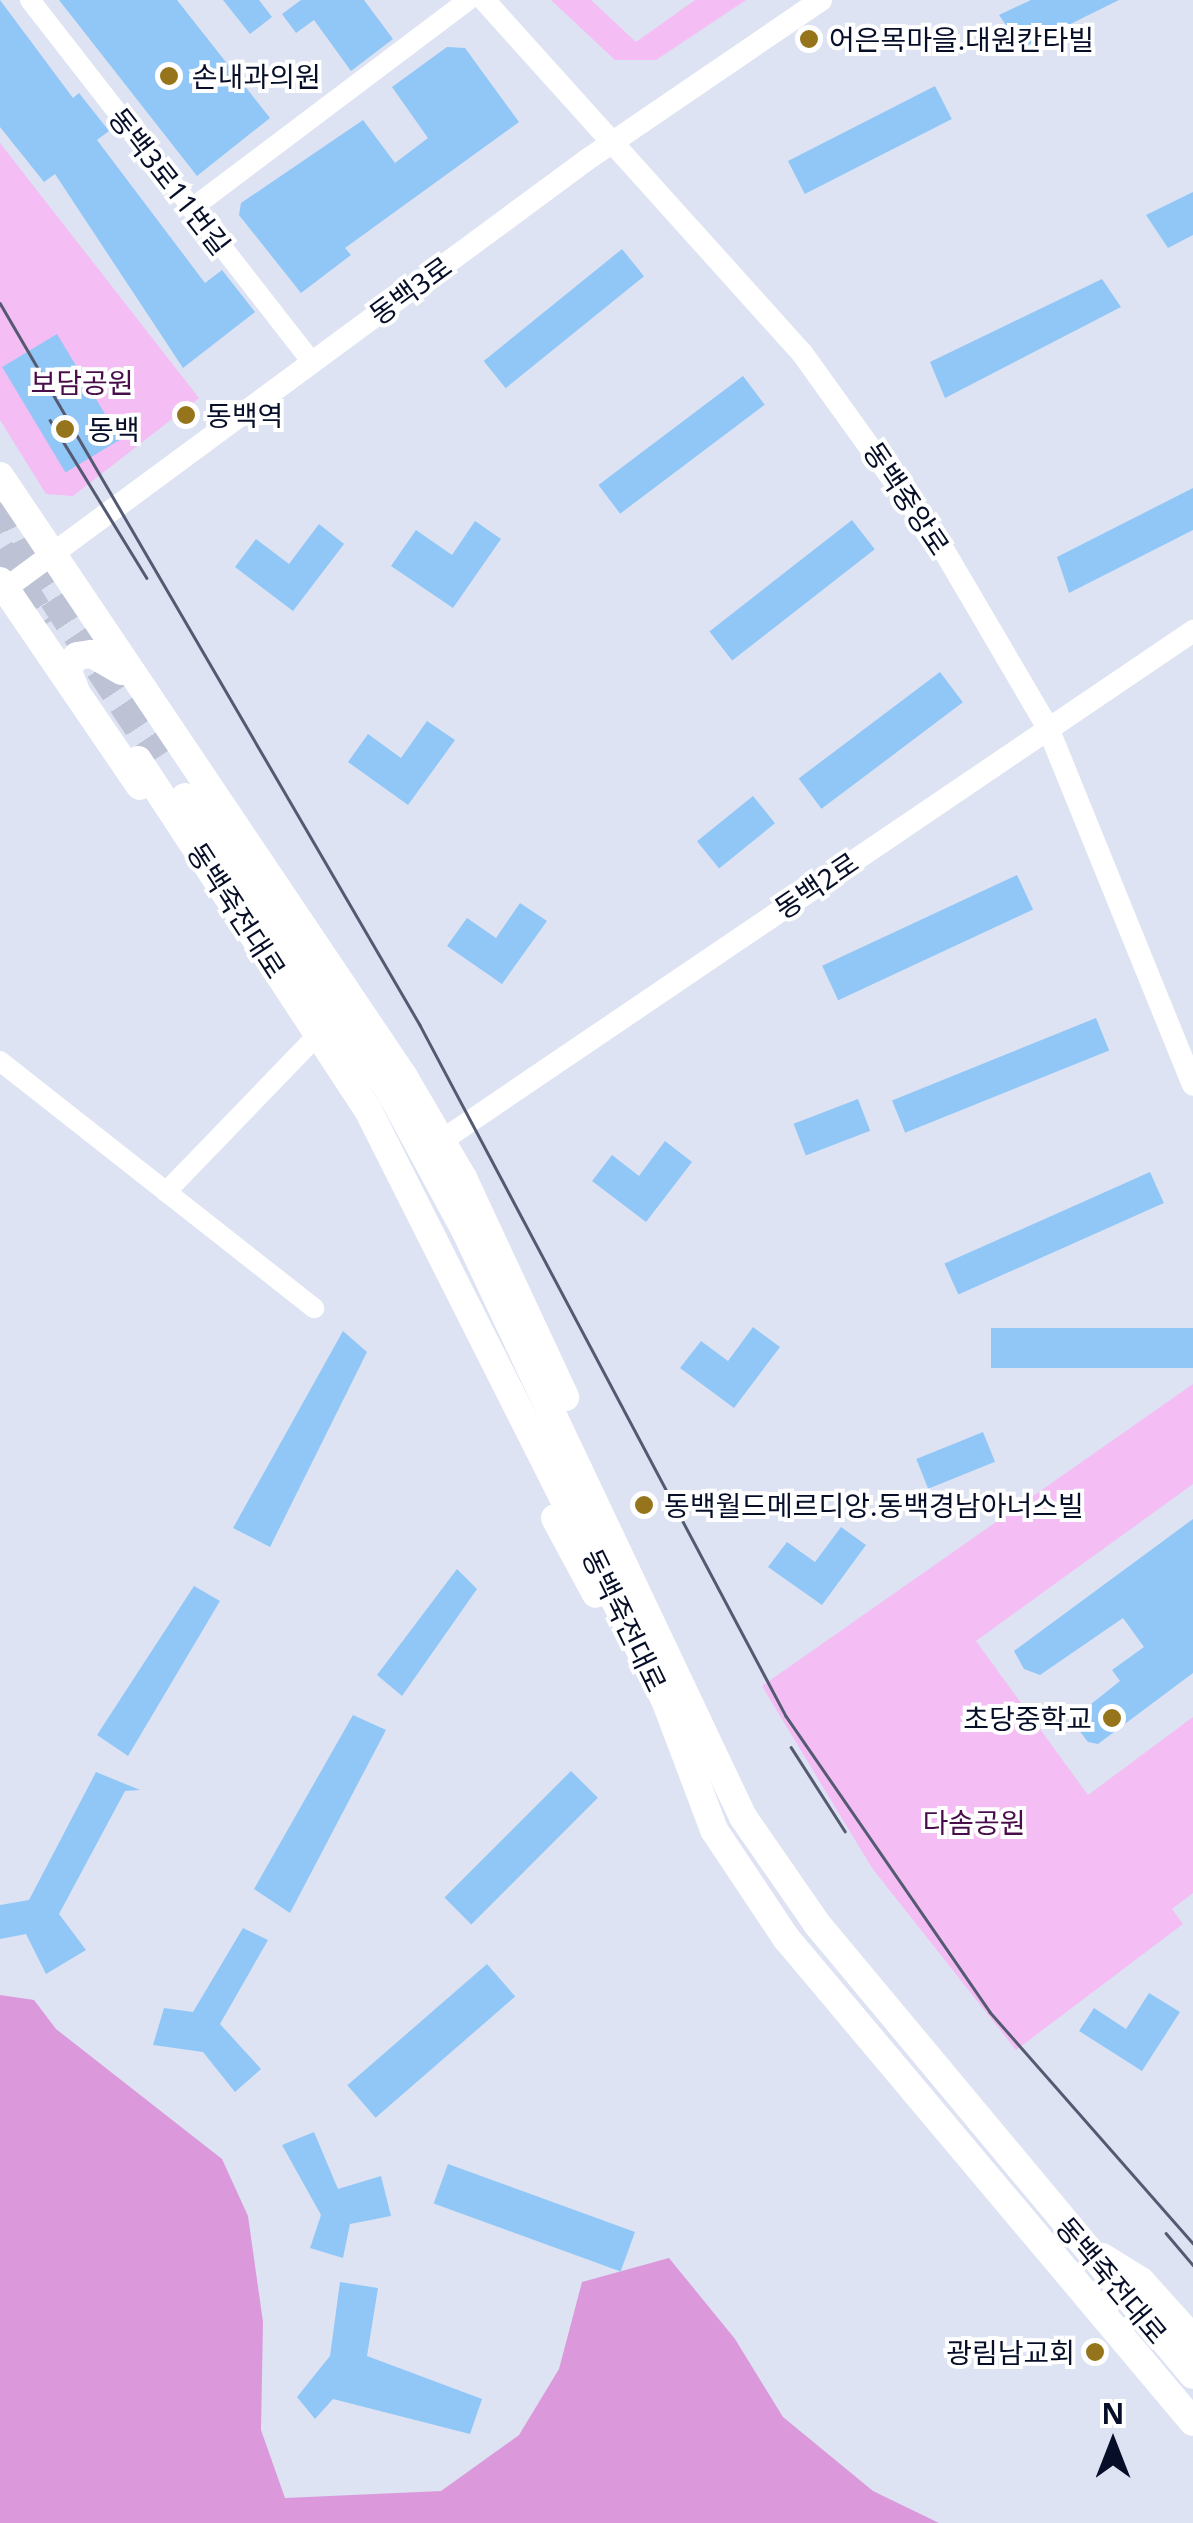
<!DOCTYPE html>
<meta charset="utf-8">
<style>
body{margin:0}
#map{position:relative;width:1193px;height:2523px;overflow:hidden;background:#dde3f3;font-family:"Noto Sans","Noto Sans KR",sans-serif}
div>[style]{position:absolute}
.green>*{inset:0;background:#f4bdf4}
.forest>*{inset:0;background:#db99dc}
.building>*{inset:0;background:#91c7f7;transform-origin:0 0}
.secondary-tunnel>*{height:28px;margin-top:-14px;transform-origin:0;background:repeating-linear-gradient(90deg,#bdc3d5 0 28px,transparent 0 42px)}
.minor>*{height:20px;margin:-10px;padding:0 10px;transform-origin:10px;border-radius:10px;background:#fff}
.tertiary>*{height:22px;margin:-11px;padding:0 11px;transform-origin:11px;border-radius:11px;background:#fff}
.secondary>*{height:28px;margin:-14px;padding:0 14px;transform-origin:14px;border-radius:14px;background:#fff}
.tram>*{height:2.5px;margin:-1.25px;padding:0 1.25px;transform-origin:1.25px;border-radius:1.25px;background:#535a71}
.dots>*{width:28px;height:28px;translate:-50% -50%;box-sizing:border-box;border:5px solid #fff;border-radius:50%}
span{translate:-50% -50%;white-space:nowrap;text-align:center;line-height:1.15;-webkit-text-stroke:8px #fff;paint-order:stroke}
.poi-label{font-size:28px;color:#060e28}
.left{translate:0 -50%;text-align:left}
.right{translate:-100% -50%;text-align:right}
.street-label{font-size:28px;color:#060e28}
.park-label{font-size:28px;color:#480d4a}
.north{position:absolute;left:1063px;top:2393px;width:100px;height:100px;-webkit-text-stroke:8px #fff;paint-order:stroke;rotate:0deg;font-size:28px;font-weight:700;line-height:40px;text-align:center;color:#060e28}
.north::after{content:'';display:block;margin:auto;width:35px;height:45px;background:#060e28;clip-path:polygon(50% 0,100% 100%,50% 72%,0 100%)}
</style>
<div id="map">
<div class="green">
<div style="clip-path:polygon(551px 0,591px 0,636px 42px,695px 0,746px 0,656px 60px,615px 60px)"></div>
<div style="clip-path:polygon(0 143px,199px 398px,73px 496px,46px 494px,0 420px)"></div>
<div style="clip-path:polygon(1193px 1384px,1193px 1484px,976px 1641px,1088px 1795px,1193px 1717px,1193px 1893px,1172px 1909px,1183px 1924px,1016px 2050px,872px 1868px,762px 1686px)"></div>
</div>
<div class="forest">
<div style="clip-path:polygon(0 1995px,34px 2000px,56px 2029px,222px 2159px,248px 2216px,263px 2322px,261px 2430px,285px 2498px,441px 2491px,519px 2435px,559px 2369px,582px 2282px,669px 2258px,735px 2339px,783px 2417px,873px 2491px,939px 2523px,0 2523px)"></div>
</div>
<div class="building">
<div style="clip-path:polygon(0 0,73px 98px,79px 93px,109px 131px,97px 140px,205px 283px,222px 270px,255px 312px,183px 368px,55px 174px,44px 182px,0 127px)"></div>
<div style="clip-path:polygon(59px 0,177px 0,270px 118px,197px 176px)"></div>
<div style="clip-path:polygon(223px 0,259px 0,272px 17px,250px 34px)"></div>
<div style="clip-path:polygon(301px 0,364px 0,393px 39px,351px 71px,314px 20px,296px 33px,282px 14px)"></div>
<div style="clip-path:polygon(1031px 0,1119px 0,1022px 48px,999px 15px)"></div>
<div style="clip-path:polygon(447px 47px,465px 48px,519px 122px,345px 248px,351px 255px,301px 293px,239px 215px,241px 203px,363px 120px,395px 163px,428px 138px,392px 87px)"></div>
<div style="left:935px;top:86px;width:37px;height:165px;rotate:63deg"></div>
<div style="clip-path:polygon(1193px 192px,1193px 235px,1168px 248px,1146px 215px)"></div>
<div style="left:622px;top:249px;width:35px;height:178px;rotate:51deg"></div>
<div style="clip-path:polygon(1102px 279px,1121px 307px,945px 398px,930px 362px)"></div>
<div style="left:57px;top:334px;width:123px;height:64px;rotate:59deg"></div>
<div style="left:743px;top:376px;width:36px;height:181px;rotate:53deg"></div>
<div style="clip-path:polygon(1193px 488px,1193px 530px,1069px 593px,1057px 557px)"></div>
<div style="left:852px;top:520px;width:37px;height:181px;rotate:52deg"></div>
<div style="clip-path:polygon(475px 521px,501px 539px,453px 608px,391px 566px,416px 530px,452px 555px)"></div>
<div style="clip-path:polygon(319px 524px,344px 544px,293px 611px,235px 567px,256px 539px,289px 564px)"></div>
<div style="left:940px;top:672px;width:38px;height:177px;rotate:53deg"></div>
<div style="clip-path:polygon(427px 721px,455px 740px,408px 805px,348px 762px,368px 734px,401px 758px)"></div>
<div style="left:753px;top:796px;width:35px;height:72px;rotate:51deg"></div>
<div style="left:1017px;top:875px;width:38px;height:215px;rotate:65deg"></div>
<div style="clip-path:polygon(520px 903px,547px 921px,502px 984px,447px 946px,467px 918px,496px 938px)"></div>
<div style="left:1096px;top:1018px;width:35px;height:220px;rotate:68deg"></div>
<div style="left:858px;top:1099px;width:34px;height:69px;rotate:69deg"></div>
<div style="clip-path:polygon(665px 1141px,692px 1162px,646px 1222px,592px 1181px,612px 1155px,639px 1176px)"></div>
<div style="left:1150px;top:1172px;width:34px;height:225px;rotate:66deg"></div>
<div style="clip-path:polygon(753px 1327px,780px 1347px,734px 1408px,680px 1368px,701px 1341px,728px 1361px)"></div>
<div style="left:1193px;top:1328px;width:40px;height:202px;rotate:90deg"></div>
<div style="clip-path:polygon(343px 1331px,367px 1352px,270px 1547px,233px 1528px)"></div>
<div style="left:983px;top:1432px;width:32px;height:72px;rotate:68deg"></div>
<div style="clip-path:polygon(1193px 1519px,1193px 1673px,1098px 1744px,1088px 1742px,1071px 1720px,1120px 1681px,1112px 1670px,1144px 1647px,1123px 1618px,1040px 1675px,1024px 1669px,1014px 1651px)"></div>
<div style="clip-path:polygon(841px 1527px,866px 1545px,822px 1605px,768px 1567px,787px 1542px,815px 1562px)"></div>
<div style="clip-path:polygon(457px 1569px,477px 1589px,402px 1696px,377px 1675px)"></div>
<div style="clip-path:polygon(194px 1586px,220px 1601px,128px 1756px,97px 1735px)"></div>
<div style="clip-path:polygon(353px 1715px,386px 1730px,290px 1913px,254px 1889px)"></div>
<div style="left:571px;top:1771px;width:38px;height:179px;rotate:45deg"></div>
<div style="clip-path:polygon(96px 1772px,140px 1790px,125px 1791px,59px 1914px,86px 1950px,46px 1974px,26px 1934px,0 1939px,0 1905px,29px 1900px)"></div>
<div style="clip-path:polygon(243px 1928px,268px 1940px,220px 2024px,261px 2069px,235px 2092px,203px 2052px,153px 2045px,164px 2008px,193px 2012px)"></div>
<div style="left:487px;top:1964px;width:43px;height:185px;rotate:49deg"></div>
<div style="clip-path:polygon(1149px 1993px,1180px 2012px,1142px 2071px,1079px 2031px,1094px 2008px,1126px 2029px)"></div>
<div style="clip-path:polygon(314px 2132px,338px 2189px,381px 2176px,391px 2216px,350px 2224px,343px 2258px,310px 2248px,321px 2215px,282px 2145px)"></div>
<div style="left:448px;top:2164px;width:199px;height:42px;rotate:20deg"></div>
<div style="clip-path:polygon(340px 2282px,378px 2288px,367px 2356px,482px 2399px,470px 2434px,333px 2399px,315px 2419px,297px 2397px,330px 2356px)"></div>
</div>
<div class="secondary-tunnel">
<div style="left:0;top:503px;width:68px;rotate:63.8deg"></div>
<div style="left:30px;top:564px;width:232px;rotate:56.6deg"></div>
<div style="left:0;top:549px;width:88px;rotate:58.5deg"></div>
</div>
<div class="minor">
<div style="left:30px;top:0;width:459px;rotate:52.1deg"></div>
<div style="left:191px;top:209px;width:347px;rotate:-37deg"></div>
<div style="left:0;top:1061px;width:400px;rotate:38.2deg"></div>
<div style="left:166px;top:1192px;width:206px;rotate:-46deg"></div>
</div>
<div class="tertiary">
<div style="left:484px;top:0;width:475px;rotate:48deg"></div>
<div style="left:802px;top:353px;width:241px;rotate:54.3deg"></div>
<div style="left:943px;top:549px;width:208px;rotate:59.6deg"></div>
<div style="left:1048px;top:728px;width:385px;rotate:67.9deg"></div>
<div style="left:5px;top:589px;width:724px;rotate:-36.41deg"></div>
<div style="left:588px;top:159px;width:282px;rotate:-34.3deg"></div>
<div style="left:441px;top:1141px;width:909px;rotate:-34.14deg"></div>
</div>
<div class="secondary">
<div style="left:0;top:476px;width:724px;rotate:56.09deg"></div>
<div style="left:404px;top:1077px;width:117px;rotate:59.7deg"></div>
<div style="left:463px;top:1178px;width:242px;rotate:65deg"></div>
<div style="left:0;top:581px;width:248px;rotate:55.7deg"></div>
<div style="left:75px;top:689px;width:22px;rotate:-112deg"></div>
<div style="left:67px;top:669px;width:16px;rotate:-52deg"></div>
<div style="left:77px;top:656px;width:15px;rotate:-8deg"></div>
<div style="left:92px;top:654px;width:34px;rotate:30deg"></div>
<div style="left:138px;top:760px;width:417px;rotate:56.7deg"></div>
<div style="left:367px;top:1108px;width:663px;rotate:63.28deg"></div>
<div style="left:665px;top:1700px;width:139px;rotate:69.3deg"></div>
<div style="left:714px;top:1830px;width:130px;rotate:56.3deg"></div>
<div style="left:786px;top:1938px;width:632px;rotate:49.94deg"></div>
<div style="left:185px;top:797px;width:363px;rotate:55.2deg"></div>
<div style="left:392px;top:1095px;width:156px;rotate:61.6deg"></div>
<div style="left:466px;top:1232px;width:647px;rotate:64.66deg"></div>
<div style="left:743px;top:1817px;width:130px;rotate:55.3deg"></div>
<div style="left:817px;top:1924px;width:587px;rotate:50.18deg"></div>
<div style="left:555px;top:1518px;width:86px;rotate:61.7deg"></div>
<div style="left:1102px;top:2257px;width:46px;rotate:31.6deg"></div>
<div style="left:1141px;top:2281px;width:78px;rotate:48.1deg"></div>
</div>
<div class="tram">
<div style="left:0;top:303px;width:835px;rotate:59.81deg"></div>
<div style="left:420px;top:1025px;width:782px;rotate:62.09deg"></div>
<div style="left:786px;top:1716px;width:359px;rotate:55.4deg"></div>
<div style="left:990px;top:2012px;width:308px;rotate:48.7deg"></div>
<div style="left:50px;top:420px;width:185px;rotate:58.5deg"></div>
<div style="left:791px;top:1747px;width:100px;rotate:57.3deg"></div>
<div style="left:1166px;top:2233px;width:42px;rotate:49.8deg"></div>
</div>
<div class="dots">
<div style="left:809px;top:39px;background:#95741c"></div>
<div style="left:169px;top:76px;background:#95741c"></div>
<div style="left:186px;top:415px;background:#95741c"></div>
<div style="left:65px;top:429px;background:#95741c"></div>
<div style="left:644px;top:1505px;background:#95741c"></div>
<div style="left:1112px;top:1718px;background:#95741c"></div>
<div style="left:1095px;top:2352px;background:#95741c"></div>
</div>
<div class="poi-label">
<span class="left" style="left:829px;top:39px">어은목마을.대원칸타빌</span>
<span class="left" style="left:192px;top:76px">손내과의원</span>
<span class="left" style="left:206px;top:415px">동백역</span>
<span class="left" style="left:88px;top:429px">동백</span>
<span class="left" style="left:664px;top:1505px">동백월드메르디앙.동백경남아너스빌</span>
<span class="right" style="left:1092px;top:1718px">초당중학교</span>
<span class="right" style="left:1075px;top:2352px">광림남교회</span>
</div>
<div class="street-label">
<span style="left:170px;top:181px;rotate:52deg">동백3로11번길</span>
<span style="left:410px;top:290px;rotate:-36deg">동백3로</span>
<span style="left:907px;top:498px;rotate:56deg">동백중앙로</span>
<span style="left:816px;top:885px;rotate:-34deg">동백2로</span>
<span style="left:237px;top:910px;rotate:57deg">동백죽전대로</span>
<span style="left:625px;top:1620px;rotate:64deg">동백죽전대로</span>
<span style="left:1112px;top:2280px;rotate:50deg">동백죽전대로</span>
</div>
<div class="park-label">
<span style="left:82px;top:382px">보담공원</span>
<span style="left:974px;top:1822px">다솜공원</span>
</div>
<div class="north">N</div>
</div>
